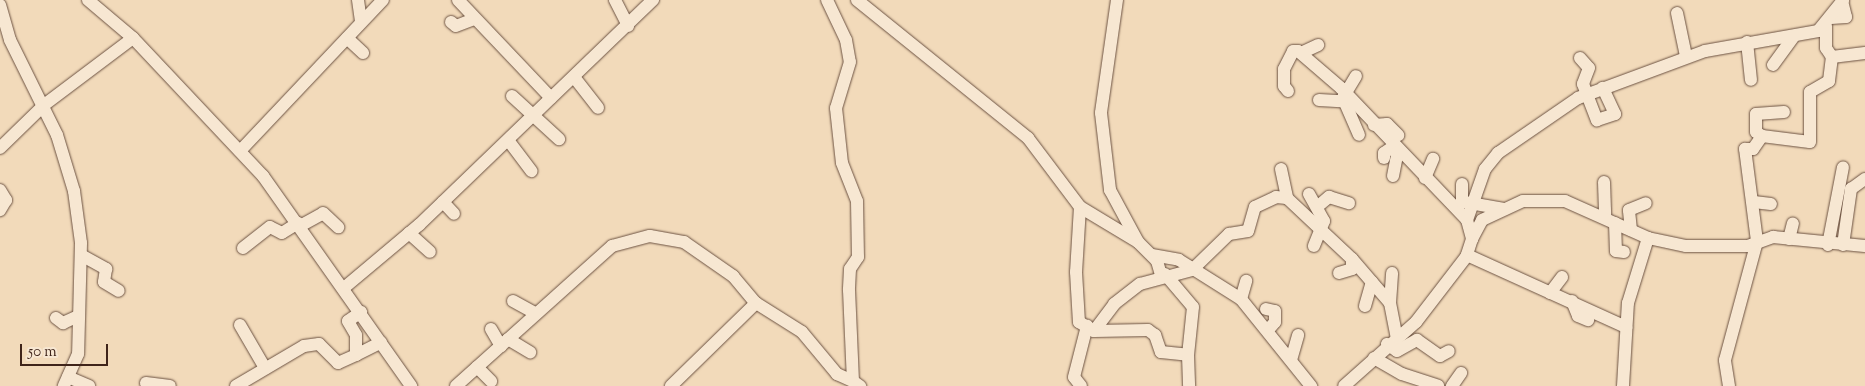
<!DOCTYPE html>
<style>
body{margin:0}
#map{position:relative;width:1865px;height:386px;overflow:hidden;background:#f2daba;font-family:"Sorts Mill Goudy",serif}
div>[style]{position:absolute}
.roads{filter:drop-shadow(0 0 1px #6c5242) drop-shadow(0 0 1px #6c5242)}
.minor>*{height:12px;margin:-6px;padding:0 6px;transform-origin:6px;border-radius:6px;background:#f7e7d2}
span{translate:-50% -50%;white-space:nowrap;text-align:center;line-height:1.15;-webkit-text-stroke:4px #f7e7d2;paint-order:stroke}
.scale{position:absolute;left:20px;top:344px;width:88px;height:22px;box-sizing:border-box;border:2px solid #3f241a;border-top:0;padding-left:6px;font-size:15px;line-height:18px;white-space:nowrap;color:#3f241a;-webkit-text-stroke:4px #f7e7d2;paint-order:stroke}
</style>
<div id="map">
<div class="roads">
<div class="minor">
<div style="left:88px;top:0;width:59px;rotate:40.2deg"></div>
<div style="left:133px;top:38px;width:190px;rotate:46.7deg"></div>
<div style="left:263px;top:176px;width:257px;rotate:54.8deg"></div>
<div style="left:358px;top:0;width:22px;rotate:82deg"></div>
<div style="left:458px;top:0;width:135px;rotate:46.5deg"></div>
<div style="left:615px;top:0;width:29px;rotate:63deg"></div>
<div style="left:827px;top:0;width:44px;rotate:64.6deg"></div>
<div style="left:846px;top:40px;width:22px;rotate:80deg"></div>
<div style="left:850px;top:62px;width:48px;rotate:106.9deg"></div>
<div style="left:836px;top:108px;width:55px;rotate:83.8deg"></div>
<div style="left:842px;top:163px;width:41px;rotate:68.5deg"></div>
<div style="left:857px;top:201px;width:56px;rotate:89deg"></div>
<div style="left:858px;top:257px;width:14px;rotate:124deg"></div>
<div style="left:850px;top:269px;width:21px;rotate:93deg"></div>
<div style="left:849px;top:290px;width:91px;rotate:87.5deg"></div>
<div style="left:853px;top:381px;width:9px;rotate:36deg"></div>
<div style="left:857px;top:0;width:220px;rotate:38.9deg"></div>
<div style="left:1028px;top:138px;width:86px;rotate:53deg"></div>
<div style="left:1080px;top:207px;width:68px;rotate:31.1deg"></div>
<div style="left:1117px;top:0;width:114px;rotate:98.1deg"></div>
<div style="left:1101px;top:113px;width:78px;rotate:83.3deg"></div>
<div style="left:1110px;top:190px;width:59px;rotate:61.7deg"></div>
<div style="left:1138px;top:242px;width:27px;rotate:45deg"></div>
<div style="left:1157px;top:261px;width:15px;rotate:74deg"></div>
<div style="left:0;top:5px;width:36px;rotate:74deg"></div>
<div style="left:10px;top:40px;width:106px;rotate:63.7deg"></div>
<div style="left:57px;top:135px;width:59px;rotate:73.1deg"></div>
<div style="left:74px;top:191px;width:52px;rotate:82.3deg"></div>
<div style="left:81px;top:243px;width:111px;rotate:91.5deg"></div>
<div style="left:78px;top:354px;width:35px;rotate:114deg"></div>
<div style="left:1677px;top:13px;width:44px;rotate:78.2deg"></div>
<div style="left:1831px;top:18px;width:15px;rotate:-4deg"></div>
<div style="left:1846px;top:17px;width:16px;rotate:-104deg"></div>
<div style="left:451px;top:22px;width:6px;rotate:39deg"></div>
<div style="left:456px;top:26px;width:19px;rotate:-21deg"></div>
<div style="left:1826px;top:26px;width:22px;rotate:90deg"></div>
<div style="left:1826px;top:48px;width:11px;rotate:56deg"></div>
<div style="left:1832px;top:57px;width:33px;rotate:-7deg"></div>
<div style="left:347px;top:38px;width:22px;rotate:43deg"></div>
<div style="left:1747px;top:42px;width:38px;rotate:84deg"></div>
<div style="left:1301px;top:53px;width:19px;rotate:-25deg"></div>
<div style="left:1580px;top:58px;width:13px;rotate:48deg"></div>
<div style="left:1589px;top:68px;width:17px;rotate:111deg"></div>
<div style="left:1583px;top:84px;width:39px;rotate:69deg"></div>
<div style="left:1597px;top:120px;width:19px;rotate:-18deg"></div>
<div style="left:1615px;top:114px;width:29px;rotate:-115deg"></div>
<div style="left:1773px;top:65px;width:36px;rotate:-54deg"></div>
<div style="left:574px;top:77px;width:39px;rotate:52deg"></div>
<div style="left:1288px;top:91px;width:6px;rotate:-129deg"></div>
<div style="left:1284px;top:86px;width:17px;rotate:-90deg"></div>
<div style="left:1284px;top:69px;width:20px;rotate:-63deg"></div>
<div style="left:1293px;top:51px;width:5px"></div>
<div style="left:1298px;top:51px;width:57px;rotate:40.7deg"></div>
<div style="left:1341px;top:88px;width:182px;rotate:46.3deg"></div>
<div style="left:1467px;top:220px;width:20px;rotate:75deg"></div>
<div style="left:1472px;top:239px;width:19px;rotate:108deg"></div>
<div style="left:1466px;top:257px;width:82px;rotate:127.6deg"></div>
<div style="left:1416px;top:322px;width:96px;rotate:138.4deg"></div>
<div style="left:512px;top:96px;width:64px;rotate:42.5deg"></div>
<div style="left:1343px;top:98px;width:40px;rotate:66.6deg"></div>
<div style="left:1319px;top:100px;width:22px;rotate:3deg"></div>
<div style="left:1341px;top:101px;width:29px;rotate:-59deg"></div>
<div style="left:1374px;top:125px;width:13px;rotate:-4deg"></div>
<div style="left:1387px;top:124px;width:16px;rotate:45deg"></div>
<div style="left:1762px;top:136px;width:7px;rotate:-146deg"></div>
<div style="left:1756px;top:132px;width:18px;rotate:-90deg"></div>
<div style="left:1756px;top:114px;width:28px;rotate:-4deg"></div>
<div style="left:508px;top:140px;width:39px;rotate:53deg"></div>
<div style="left:0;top:148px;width:62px;rotate:-44.3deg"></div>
<div style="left:44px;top:105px;width:111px;rotate:-37deg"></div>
<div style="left:240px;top:151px;width:208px;rotate:-46.6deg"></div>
<div style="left:1384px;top:158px;width:5px;rotate:-90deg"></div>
<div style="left:1384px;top:153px;width:12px;rotate:-35deg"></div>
<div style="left:1281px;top:169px;width:30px;rotate:78deg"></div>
<div style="left:1393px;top:176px;width:25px;rotate:-79deg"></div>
<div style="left:1425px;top:178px;width:21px;rotate:-67deg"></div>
<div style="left:1604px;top:182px;width:36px;rotate:88deg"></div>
<div style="left:0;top:190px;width:12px;rotate:59deg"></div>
<div style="left:6px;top:200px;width:12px;rotate:121deg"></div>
<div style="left:1309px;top:194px;width:31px;rotate:61deg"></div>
<div style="left:1324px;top:221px;width:27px;rotate:112deg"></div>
<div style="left:443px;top:202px;width:16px;rotate:47deg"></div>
<div style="left:1462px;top:202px;width:18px;rotate:-90deg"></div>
<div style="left:1464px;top:202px;width:39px;rotate:10deg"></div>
<div style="left:1754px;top:202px;width:17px;rotate:7deg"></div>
<div style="left:1080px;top:207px;width:65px;rotate:93.5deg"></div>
<div style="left:1076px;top:272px;width:50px;rotate:86.6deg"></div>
<div style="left:1079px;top:322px;width:17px;rotate:31deg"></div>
<div style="left:1094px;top:331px;width:54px;rotate:-1.1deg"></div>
<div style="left:1148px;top:330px;width:9px;rotate:36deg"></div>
<div style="left:1155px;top:335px;width:18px;rotate:71deg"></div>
<div style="left:1161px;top:352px;width:27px;rotate:6deg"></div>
<div style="left:1188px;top:355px;width:31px;rotate:88deg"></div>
<div style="left:1317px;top:207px;width:16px;rotate:-40deg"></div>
<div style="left:1329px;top:197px;width:21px;rotate:17deg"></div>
<div style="left:1467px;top:220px;width:54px;rotate:-70.6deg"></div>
<div style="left:1485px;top:169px;width:21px;rotate:-51deg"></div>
<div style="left:1498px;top:153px;width:97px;rotate:-34.5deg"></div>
<div style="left:1578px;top:98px;width:135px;rotate:-20.3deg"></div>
<div style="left:1705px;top:51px;width:115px;rotate:-10deg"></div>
<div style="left:1818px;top:31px;width:40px;rotate:-51deg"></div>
<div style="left:1615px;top:223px;width:28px;rotate:88deg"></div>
<div style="left:1616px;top:251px;width:8px;rotate:7deg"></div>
<div style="left:300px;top:226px;width:26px;rotate:-29deg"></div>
<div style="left:323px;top:213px;width:21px;rotate:43deg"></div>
<div style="left:1631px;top:230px;width:20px;rotate:-96deg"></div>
<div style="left:1629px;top:210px;width:18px;rotate:-22deg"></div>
<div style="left:409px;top:233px;width:28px;rotate:42deg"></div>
<div style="left:1472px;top:239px;width:21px;rotate:-62deg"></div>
<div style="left:1482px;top:220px;width:45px;rotate:-24.9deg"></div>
<div style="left:1523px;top:201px;width:42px"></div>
<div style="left:1565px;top:201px;width:91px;rotate:24deg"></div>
<div style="left:1648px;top:238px;width:39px;rotate:12deg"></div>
<div style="left:1686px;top:246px;width:62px"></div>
<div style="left:1748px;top:246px;width:27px;rotate:-20deg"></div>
<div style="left:1773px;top:237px;width:92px;rotate:5.6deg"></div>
<div style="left:1789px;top:239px;width:16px;rotate:-76deg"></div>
<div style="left:1828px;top:245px;width:79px;rotate:-79.1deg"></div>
<div style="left:1843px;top:245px;width:57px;rotate:-81.9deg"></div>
<div style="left:1851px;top:189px;width:17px;rotate:-36deg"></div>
<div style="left:243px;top:248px;width:34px;rotate:-38deg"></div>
<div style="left:270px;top:227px;width:13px;rotate:27deg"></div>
<div style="left:282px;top:233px;width:19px;rotate:-32deg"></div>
<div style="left:81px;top:255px;width:29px;rotate:29deg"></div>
<div style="left:106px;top:269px;width:13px;rotate:99deg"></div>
<div style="left:104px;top:282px;width:17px;rotate:31deg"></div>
<div style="left:1152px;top:255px;width:27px;rotate:10deg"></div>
<div style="left:1179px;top:260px;width:73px;rotate:32.2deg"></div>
<div style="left:1241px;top:299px;width:112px;rotate:51.2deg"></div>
<div style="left:1467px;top:255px;width:175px;rotate:24.4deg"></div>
<div style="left:1339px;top:273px;width:14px;rotate:-17deg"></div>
<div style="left:1352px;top:269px;width:10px;rotate:-90deg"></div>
<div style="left:1165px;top:274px;width:43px;rotate:49.7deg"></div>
<div style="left:1193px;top:307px;width:48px;rotate:95.9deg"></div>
<div style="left:345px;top:287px;width:97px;rotate:-40deg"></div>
<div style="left:419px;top:225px;width:325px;rotate:-43.9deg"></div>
<div style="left:1550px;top:293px;width:20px;rotate:-53deg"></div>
<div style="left:1241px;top:299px;width:19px;rotate:-74deg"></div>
<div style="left:513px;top:301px;width:26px;rotate:29deg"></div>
<div style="left:1572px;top:301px;width:16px;rotate:68deg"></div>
<div style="left:1578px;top:316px;width:11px;rotate:22deg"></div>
<div style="left:756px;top:303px;width:54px;rotate:32.2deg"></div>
<div style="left:802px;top:332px;width:55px;rotate:50.2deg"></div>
<div style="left:837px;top:374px;width:17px;rotate:24deg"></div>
<div style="left:1390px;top:303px;width:30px;rotate:-86deg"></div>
<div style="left:1365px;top:306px;width:25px;rotate:-74deg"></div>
<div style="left:1266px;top:309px;width:9px;rotate:13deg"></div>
<div style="left:1275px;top:311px;width:11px;rotate:90deg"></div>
<div style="left:1275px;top:322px;width:11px;rotate:131deg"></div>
<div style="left:56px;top:318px;width:9px;rotate:36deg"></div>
<div style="left:63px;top:323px;width:17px;rotate:-25deg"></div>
<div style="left:240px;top:325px;width:50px;rotate:59.8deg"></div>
<div style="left:491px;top:329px;width:20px;rotate:60deg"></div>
<div style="left:1094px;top:331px;width:34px;rotate:-53deg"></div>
<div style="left:1114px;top:304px;width:33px;rotate:-38deg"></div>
<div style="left:1140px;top:284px;width:54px;rotate:-15.1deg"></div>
<div style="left:1192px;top:270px;width:52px;rotate:-44.2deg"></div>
<div style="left:1229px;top:234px;width:19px;rotate:-9deg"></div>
<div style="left:1248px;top:231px;width:25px;rotate:-74deg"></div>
<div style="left:1255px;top:207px;width:23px;rotate:-25deg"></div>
<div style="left:1276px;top:197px;width:11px;rotate:5deg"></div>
<div style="left:1287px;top:198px;width:89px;rotate:43.2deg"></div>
<div style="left:1352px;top:259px;width:58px;rotate:49.2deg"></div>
<div style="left:1390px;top:303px;width:33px;rotate:79deg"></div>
<div style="left:508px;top:339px;width:26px;rotate:31deg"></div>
<div style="left:1387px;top:344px;width:12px;rotate:35deg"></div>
<div style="left:1397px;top:351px;width:23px;rotate:-29deg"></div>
<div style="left:1417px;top:340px;width:28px;rotate:35deg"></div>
<div style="left:1440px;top:356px;width:10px;rotate:-29deg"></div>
<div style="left:356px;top:355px;width:28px;rotate:-27deg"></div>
<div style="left:1374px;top:358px;width:32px;rotate:30deg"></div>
<div style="left:1402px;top:374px;width:38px;rotate:18deg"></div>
<div style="left:1291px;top:360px;width:26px;rotate:-74deg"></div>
<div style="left:477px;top:367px;width:20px;rotate:45deg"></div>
<div style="left:68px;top:377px;width:23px;rotate:23deg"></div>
<div style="left:146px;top:383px;width:24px;rotate:7deg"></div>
<div style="left:236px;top:386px;width:79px;rotate:-30.5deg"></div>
<div style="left:304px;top:346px;width:15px;rotate:-8deg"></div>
<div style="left:319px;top:344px;width:27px;rotate:45deg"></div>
<div style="left:338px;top:363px;width:20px;rotate:-24deg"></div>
<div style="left:356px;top:355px;width:20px;rotate:-90deg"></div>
<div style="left:356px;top:335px;width:16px;rotate:-120deg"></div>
<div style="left:348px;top:321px;width:16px;rotate:-35deg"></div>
<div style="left:456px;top:386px;width:210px;rotate:-41.9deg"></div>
<div style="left:612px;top:246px;width:39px;rotate:-15deg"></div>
<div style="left:650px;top:236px;width:35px;rotate:10deg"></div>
<div style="left:684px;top:242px;width:60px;rotate:34.8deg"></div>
<div style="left:733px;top:276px;width:35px;rotate:50deg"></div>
<div style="left:756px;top:303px;width:119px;rotate:135.7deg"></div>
<div style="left:1081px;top:386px;width:11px;rotate:-128deg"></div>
<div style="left:1074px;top:377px;width:53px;rotate:-75.7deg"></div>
<div style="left:1452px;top:386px;width:16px;rotate:-55deg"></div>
<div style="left:1623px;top:386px;width:83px;rotate:-86.6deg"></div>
<div style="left:1628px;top:303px;width:68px;rotate:-72.9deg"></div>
<div style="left:1729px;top:386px;width:26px;rotate:-99deg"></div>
<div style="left:1725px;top:360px;width:123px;rotate:-74.9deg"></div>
<div style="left:1757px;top:241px;width:93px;rotate:-97.4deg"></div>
<div style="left:1745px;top:149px;width:8px"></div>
<div style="left:1753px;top:149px;width:16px;rotate:-55deg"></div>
<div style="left:1762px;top:136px;width:48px;rotate:7.1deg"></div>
<div style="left:1810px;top:142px;width:50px;rotate:-90deg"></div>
<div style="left:1810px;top:92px;width:22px;rotate:-30deg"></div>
<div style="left:1829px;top:81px;width:24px;rotate:-83deg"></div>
</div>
</div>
<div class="scale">50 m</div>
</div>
